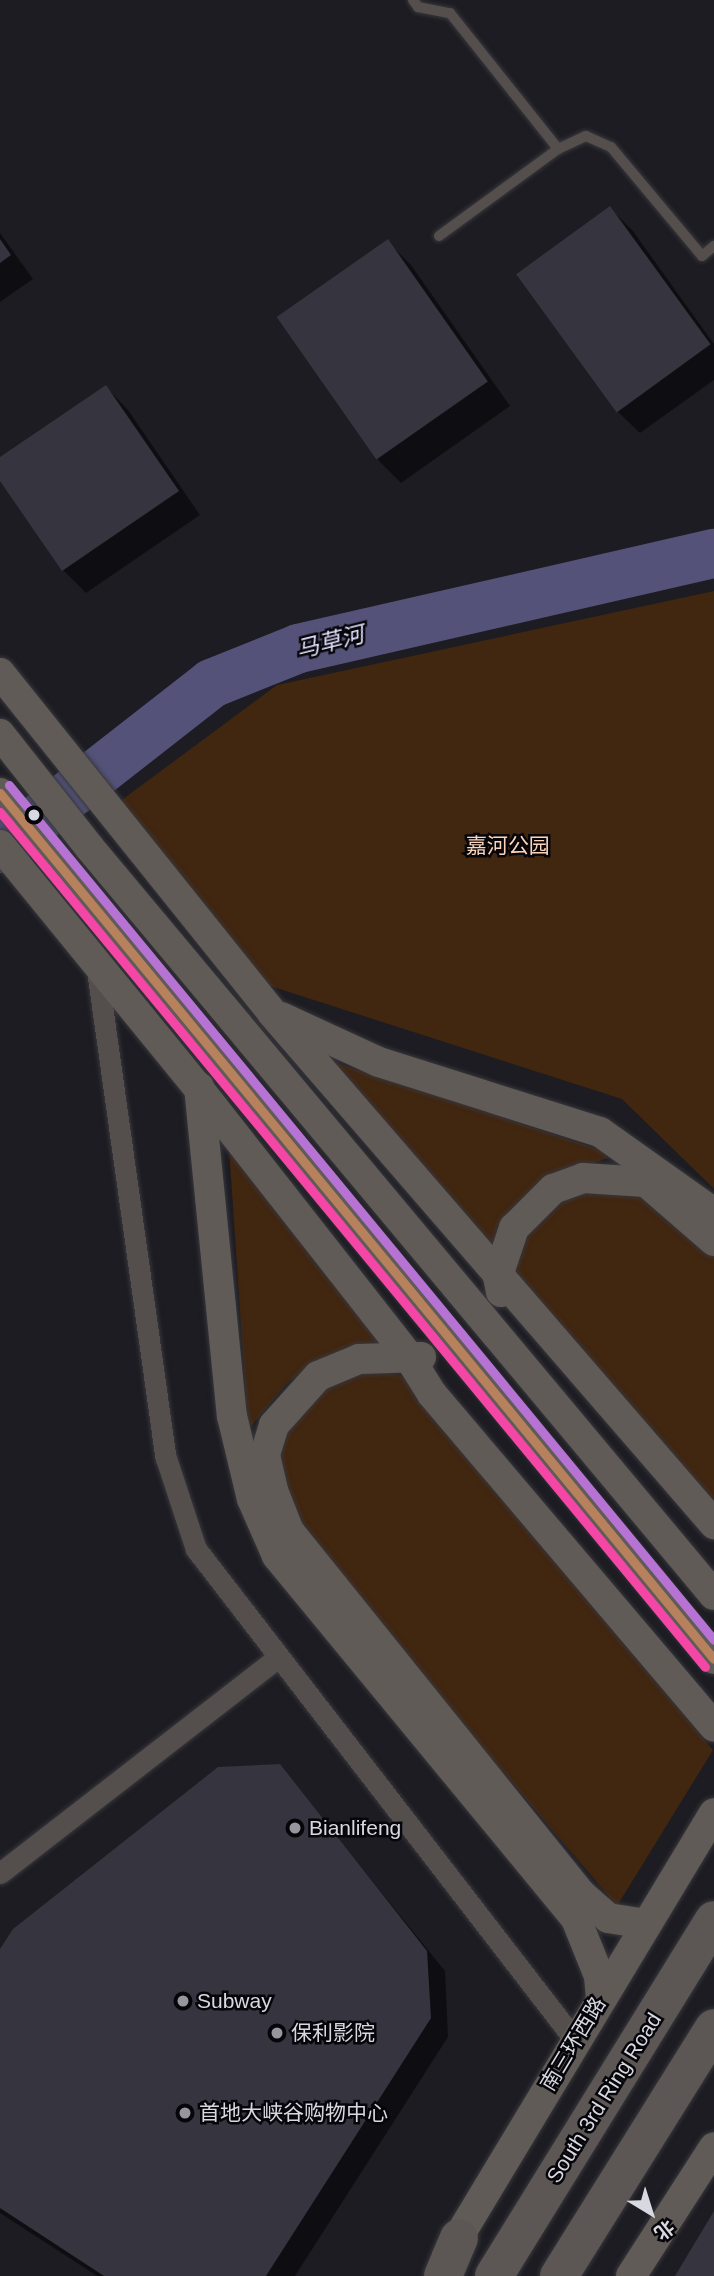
<!DOCTYPE html>
<meta charset="utf-8">
<style>
body{margin:0}
#map{position:relative;width:714px;height:2276px;overflow:hidden;background:#1c1c22;font-family:Arial,"Noto Sans SC",sans-serif}
div>[style]{position:absolute}
.green>*{inset:0;background:#412610}
.shadow>*{inset:0;background:#0007}
.river>*{height:49px;margin:-24.5px;padding:0 24.5px;transform-origin:24.5px;border-radius:24.5px;background:#545278}
.building>*{inset:0;background:#35343f;transform-origin:0 0}
.roads{filter:drop-shadow(0 0 2px #37373c) drop-shadow(0 0 2px #37373c)}
.lane>*{height:10px;margin:-5px;padding:0 5px;transform-origin:5px;border-radius:5px;background:#544f4c}
.street>*{height:21px;margin:-10.5px;padding:0 10.5px;transform-origin:10.5px;border-radius:10.5px;background:#544f4c}
.secondary>*{height:30px;margin:-15px;padding:0 15px;transform-origin:15px;border-radius:15px;background:#615b58}
.highway>*{height:38px;margin:-19px;padding:0 19px;transform-origin:19px;border-radius:19px;background:#5c5654}
.bus-1>*{height:9px;margin:-4.5px;padding:0 4.5px;transform-origin:4.5px;border-radius:4.5px;background:#b6815c}
.bus-2>*{height:9px;margin:-4.5px;padding:0 4.5px;transform-origin:4.5px;border-radius:4.5px;background:#f346a5}
.bus-3>*{height:9px;margin:-4.5px;padding:0 4.5px;transform-origin:4.5px;border-radius:4.5px;background:#b673d3}
.dots>*{width:19px;height:19px;translate:-50% -50%;box-sizing:border-box;border:4px solid #06050a;border-radius:50%}
span{translate:-50% -50%;white-space:nowrap;text-align:center;line-height:1.15;-webkit-text-stroke:5px #06050a;paint-order:stroke}
.park-label{font-size:21px;color:#fbd4b9}
.poi-label{font-size:21px;color:#d8d8e0}
.left{translate:0 -50%;text-align:left}
.street-label{font-size:21px;color:#d8d8e0}
.water-label{font-size:23px;color:#e2e1fd;font-style:italic}
.north{position:absolute;left:616px;top:2178px;width:70px;height:70px;-webkit-text-stroke:5px #06050a;paint-order:stroke;rotate:142deg;font-size:19px;font-weight:700;line-height:28px;text-align:center;color:#d8d8e0}
.north::after{content:'';display:block;margin:auto;width:24px;height:32px;background:#d8d8e0;clip-path:polygon(50% 0,100% 100%,50% 72%,0 100%)}
</style>
<div id="map">
<div class="green">
<div style="clip-path:polygon(714px 591px,714px 1189px,622px 1099px,239px 976px,119px 802px,277px 685px)"></div>
<div style="clip-path:polygon(331px 1061px,616px 1155px,555px 1177px,490px 1257px)"></div>
<div style="clip-path:polygon(229px 1148px,391px 1342px,344px 1348px,288px 1382px,248px 1430px)"></div>
<div style="clip-path:polygon(589px 1187px,641px 1189px,714px 1255px,714px 1511px,516px 1276px,519px 1248px,542px 1213px)"></div>
<div style="clip-path:polygon(368px 1366px,408px 1378px,713px 1750px,617px 1906px,296px 1529px,280px 1489px,279px 1430px,321px 1383px)"></div>
</div>
<div class="shadow">
<div style="clip-path:polygon(610px 208px,633px 231px,714px 344px,714px 380px,640px 433px,617px 411px)"></div>
<div style="clip-path:polygon(0 233px,33px 279px,0 302px)"></div>
<div style="clip-path:polygon(388px 242px,411px 265px,510px 406px,401px 483px,378px 460px)"></div>
<div style="clip-path:polygon(106px 387px,128px 410px,200px 515px,86px 593px,63px 570px,0 478px,0 459px)"></div>
<div style="clip-path:polygon(279px 1766px,445px 1971px,448px 2037px,295px 2276px,97px 2276px,0 2213px,0 1953px)"></div>
</div>
<div class="river">
<div style="left:0;top:848px;width:268px;rotate:-38deg"></div>
<div style="left:211px;top:683px;width:94px;rotate:-21.9deg"></div>
<div style="left:298px;top:648px;width:427px;rotate:-12.9deg"></div>
</div>
<div class="building">
<div style="left:610px;top:206px;width:171px;height:116px;rotate:54deg"></div>
<div style="clip-path:polygon(0 239px,11px 255px,0 263px)"></div>
<div style="left:388px;top:239px;width:174px;height:136px;rotate:55deg"></div>
<div style="clip-path:polygon(106px 385px,179px 491px,62px 571px,0 481px,0 457px)"></div>
<div style="clip-path:polygon(280px 1764px,427px 1951px,431px 2018px,266px 2276px,104px 2276px,0 2208px,0 1949px,13px 1929px,218px 1767px)"></div>
<div style="clip-path:polygon(714px 2211px,714px 2276px,675px 2276px)"></div>
</div>
<div class="roads">
<div class="lane">
<div style="left:413px;top:0;width:9px;rotate:54deg"></div>
<div style="left:418px;top:7px;width:33px;rotate:11deg"></div>
<div style="left:450px;top:13px;width:174px;rotate:51.5deg"></div>
<div style="left:439px;top:236px;width:147px;rotate:-36.2deg"></div>
<div style="left:558px;top:149px;width:31px;rotate:-25deg"></div>
<div style="left:586px;top:136px;width:27px;rotate:24deg"></div>
<div style="left:611px;top:147px;width:142px;rotate:50.1deg"></div>
<div style="left:702px;top:256px;width:16px;rotate:-40deg"></div>
</div>
<div class="street">
<div style="left:96px;top:963px;width:500px;rotate:82deg"></div>
<div style="left:166px;top:1458px;width:96px;rotate:71.8deg"></div>
<div style="left:196px;top:1549px;width:619px;rotate:52.35deg"></div>
<div style="left:0;top:1873px;width:352px;rotate:-37.8deg"></div>
</div>
<div class="secondary">
<div style="left:0;top:673px;width:435px;rotate:51.3deg"></div>
<div style="left:272px;top:1013px;width:676px;rotate:49.14deg"></div>
<div style="left:0;top:734px;width:145px;rotate:51.7deg"></div>
<div style="left:90px;top:848px;width:973px;rotate:50.13deg"></div>
<div style="left:0;top:793px;width:1122px;rotate:50.5deg"></div>
<div style="left:0;top:845px;width:315px;rotate:50.8deg"></div>
<div style="left:199px;top:1089px;width:337px;rotate:51.9deg"></div>
<div style="left:407px;top:1354px;width:47px;rotate:58deg"></div>
<div style="left:432px;top:1394px;width:436px;rotate:49.7deg"></div>
<div style="left:281px;top:1017px;width:108px;rotate:24.7deg"></div>
<div style="left:379px;top:1062px;width:232px;rotate:17.6deg"></div>
<div style="left:600px;top:1132px;width:140px;rotate:35.4deg"></div>
<div style="left:199px;top:1087px;width:331px;rotate:84.3deg"></div>
<div style="left:232px;top:1416px;width:85px;rotate:76.5deg"></div>
<div style="left:252px;top:1499px;width:62px;rotate:66.3deg"></div>
<div style="left:277px;top:1556px;width:470px;rotate:50.5deg"></div>
<div style="left:576px;top:1919px;width:61px;rotate:68deg"></div>
<div style="left:599px;top:1976px;width:22px;rotate:85deg"></div>
<div style="left:501px;top:1292px;width:16px;rotate:-101deg"></div>
<div style="left:498px;top:1276px;width:51px;rotate:-71.6deg"></div>
<div style="left:514px;top:1228px;width:55px;rotate:-45deg"></div>
<div style="left:553px;top:1189px;width:32px;rotate:-20deg"></div>
<div style="left:583px;top:1178px;width:63px;rotate:3.6deg"></div>
<div style="left:646px;top:1182px;width:90px;rotate:40.9deg"></div>
<div style="left:421px;top:1357px;width:62px;rotate:178.2deg"></div>
<div style="left:359px;top:1359px;width:44px;rotate:157.5deg"></div>
<div style="left:318px;top:1376px;width:66px;rotate:131.9deg"></div>
<div style="left:274px;top:1425px;width:31px;rotate:107deg"></div>
<div style="left:265px;top:1455px;width:39px;rotate:77deg"></div>
<div style="left:274px;top:1493px;width:41px;rotate:68.5deg"></div>
<div style="left:289px;top:1531px;width:467px;rotate:51.2deg"></div>
<div style="left:582px;top:1895px;width:35px;rotate:41deg"></div>
<div style="left:608px;top:1918px;width:39px;rotate:9deg"></div>
<div style="left:447px;top:2256px;width:517px;rotate:-58.92deg"></div>
<div style="left:631px;top:2276px;width:153px;rotate:-57.2deg"></div>
</div>
<div class="highway">
<div style="left:443px;top:2276px;width:41px;rotate:-67.2deg"></div>
<div style="left:494px;top:2276px;width:418px;rotate:-58.3deg"></div>
<div style="left:559px;top:2276px;width:292px;rotate:-58deg"></div>
</div>
</div>
<div class="bus-1">
<div style="left:0;top:793px;width:1122px;rotate:50.5deg"></div>
</div>
<div class="bus-2">
<div style="left:0;top:812px;width:1108px;rotate:50.49deg"></div>
</div>
<div class="bus-3">
<div style="left:9px;top:785px;width:1108px;rotate:50.49deg"></div>
</div>
<div class="dots">
<div style="left:34px;top:815px;background:#d8d8e0"></div>
<div style="left:295px;top:1828px;background:#96969e"></div>
<div style="left:183px;top:2001px;background:#96969e"></div>
<div style="left:277px;top:2033px;background:#96969e"></div>
<div style="left:185px;top:2113px;background:#96969e"></div>
</div>
<div class="park-label">
<span style="left:508px;top:846px">嘉河公园</span>
</div>
<div class="poi-label">
<span class="left" style="left:309px;top:1828px">Bianlifeng</span>
<span class="left" style="left:197px;top:2001px">Subway</span>
<span class="left" style="left:291px;top:2033px">保利影院</span>
<span class="left" style="left:199px;top:2113px">首地大峡谷购物中心</span>
</div>
<div class="street-label">
<span style="left:573px;top:2044px;rotate:-59deg">南三环西路</span>
<span style="left:604px;top:2098px;rotate:-58deg">South 3rd Ring Road</span>
</div>
<div class="water-label">
<span style="left:330px;top:642px;rotate:-14deg">马草河</span>
</div>
<div class="north">北</div>
</div>
